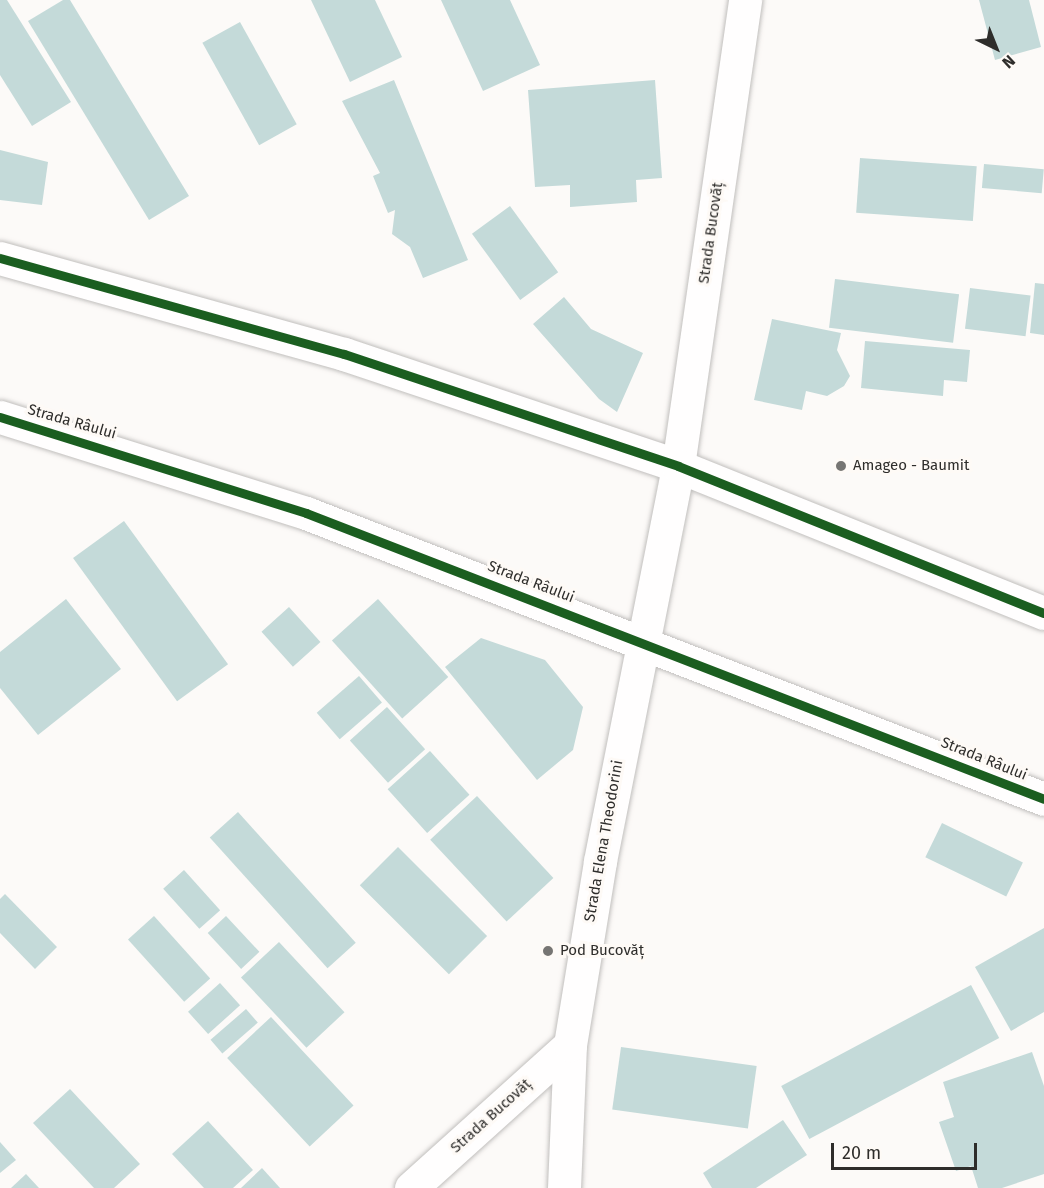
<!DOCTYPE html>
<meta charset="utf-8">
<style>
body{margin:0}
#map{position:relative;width:1044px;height:1188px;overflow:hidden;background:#fcfaf8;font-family:"Fira Sans",sans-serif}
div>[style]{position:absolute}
.building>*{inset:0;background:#c4dad9;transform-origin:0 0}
.roads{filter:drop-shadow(0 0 2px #c1bfbd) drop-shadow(0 0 2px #c1bfbd)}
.tertiary>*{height:33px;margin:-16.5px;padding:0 16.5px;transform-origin:16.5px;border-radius:16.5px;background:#fffefe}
.secondary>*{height:33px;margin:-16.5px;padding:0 16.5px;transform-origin:16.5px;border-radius:16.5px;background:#fffefe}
.primary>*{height:33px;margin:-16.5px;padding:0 16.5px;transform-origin:16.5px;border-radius:16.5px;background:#fffefe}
.cycleway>*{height:9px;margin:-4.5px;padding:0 4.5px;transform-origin:4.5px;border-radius:4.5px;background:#1b5e20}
.dots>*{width:16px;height:16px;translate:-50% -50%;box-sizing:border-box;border:3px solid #fefaf6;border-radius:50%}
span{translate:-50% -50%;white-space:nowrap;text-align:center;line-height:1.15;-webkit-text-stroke:6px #fefaf6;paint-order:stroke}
.street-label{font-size:15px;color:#2e2d2b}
.poi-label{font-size:15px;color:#2e2d2b}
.left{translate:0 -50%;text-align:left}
.north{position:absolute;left:966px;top:18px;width:60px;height:60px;-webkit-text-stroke:4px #fefaf6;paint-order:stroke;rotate:137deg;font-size:16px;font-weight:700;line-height:24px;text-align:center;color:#2e2d2b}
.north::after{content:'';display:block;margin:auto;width:21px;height:27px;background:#2e2d2b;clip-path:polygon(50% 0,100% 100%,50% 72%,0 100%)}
.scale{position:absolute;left:831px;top:1143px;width:146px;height:27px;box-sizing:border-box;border:3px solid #2e2d2b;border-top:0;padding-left:8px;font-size:18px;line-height:21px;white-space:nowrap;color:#2e2d2b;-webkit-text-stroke:4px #fefaf6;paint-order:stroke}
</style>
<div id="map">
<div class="building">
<div style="clip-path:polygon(0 0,7px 0,71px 102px,32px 126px,0 75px)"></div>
<div style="clip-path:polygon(63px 0,70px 0,189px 196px,149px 220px,28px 21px)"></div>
<div style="clip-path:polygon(311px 0,375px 0,402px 57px,350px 82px)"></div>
<div style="clip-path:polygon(441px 0,510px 0,540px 65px,483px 91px)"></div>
<div style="clip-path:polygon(979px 0,1029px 0,1041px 47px,995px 60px)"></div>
<div style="left:240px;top:22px;width:117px;height:43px;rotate:61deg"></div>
<div style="clip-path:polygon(394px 80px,468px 260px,423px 278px,410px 247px,392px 234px,395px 210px,388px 213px,373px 176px,380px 173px,342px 101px)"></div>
<div style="clip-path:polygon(655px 80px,662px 178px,636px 180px,637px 202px,570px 207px,570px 185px,535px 187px,528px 90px)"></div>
<div style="clip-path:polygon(0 150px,48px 162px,42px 205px,0 200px)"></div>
<div style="left:860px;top:158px;width:117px;height:55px;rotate:4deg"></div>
<div style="left:984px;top:164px;width:60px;height:24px;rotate:5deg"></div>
<div style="left:510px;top:206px;width:82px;height:47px;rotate:54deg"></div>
<div style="left:835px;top:279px;width:125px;height:49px;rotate:7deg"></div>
<div style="clip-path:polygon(1035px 283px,1044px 284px,1044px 335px,1030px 333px)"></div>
<div style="left:970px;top:288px;width:61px;height:41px;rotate:7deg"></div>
<div style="clip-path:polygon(564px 297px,591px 329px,643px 353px,617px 412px,599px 399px,533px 324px)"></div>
<div style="clip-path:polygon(772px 319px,841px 333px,837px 350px,850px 376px,844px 386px,827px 396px,806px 391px,802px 410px,754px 400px)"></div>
<div style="clip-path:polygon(865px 341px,970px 350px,967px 382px,944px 380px,943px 396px,861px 388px)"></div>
<div style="left:124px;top:521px;width:177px;height:63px;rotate:54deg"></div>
<div style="clip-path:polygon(66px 599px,121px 669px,38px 735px,0 688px,0 652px)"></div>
<div style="left:378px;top:599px;width:105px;height:62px;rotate:48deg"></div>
<div style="left:289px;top:607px;width:47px;height:37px;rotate:48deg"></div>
<div style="clip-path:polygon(481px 638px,545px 660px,583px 707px,573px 750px,537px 780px,445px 667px)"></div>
<div style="left:359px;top:676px;width:35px;height:56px;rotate:49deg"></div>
<div style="left:387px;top:707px;width:57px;height:50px;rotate:48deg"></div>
<div style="left:430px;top:751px;width:59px;height:57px;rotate:48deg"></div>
<div style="left:477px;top:796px;width:112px;height:64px;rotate:47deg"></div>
<div style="left:238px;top:812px;width:176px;height:38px;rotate:48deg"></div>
<div style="left:942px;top:823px;width:90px;height:38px;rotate:26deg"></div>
<div style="left:398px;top:847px;width:126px;height:54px;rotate:45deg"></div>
<div style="left:184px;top:870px;width:54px;height:28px;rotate:48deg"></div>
<div style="clip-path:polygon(5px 894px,57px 947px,35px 969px,0 933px,0 899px)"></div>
<div style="left:154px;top:916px;width:84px;height:35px;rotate:48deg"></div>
<div style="left:226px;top:916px;width:49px;height:25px;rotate:47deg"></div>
<div style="clip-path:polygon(1044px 928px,1044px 1012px,1011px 1031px,975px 967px)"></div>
<div style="left:279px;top:942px;width:96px;height:52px;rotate:47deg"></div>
<div style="left:220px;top:983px;width:30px;height:43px;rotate:48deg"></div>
<div style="left:971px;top:985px;width:60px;height:215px;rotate:62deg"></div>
<div style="left:246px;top:1009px;width:18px;height:47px;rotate:49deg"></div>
<div style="left:271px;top:1017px;width:121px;height:60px;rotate:47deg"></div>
<div style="left:621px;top:1047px;width:137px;height:63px;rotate:8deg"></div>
<div style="clip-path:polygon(1032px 1052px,1044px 1086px,1044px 1174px,1002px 1188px,978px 1188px,971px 1166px,956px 1171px,939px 1122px,954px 1117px,943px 1082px)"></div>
<div style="clip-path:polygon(70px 1089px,140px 1164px,114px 1188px,94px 1188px,33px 1123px)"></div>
<div style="clip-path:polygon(783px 1120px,807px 1155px,756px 1188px,712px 1188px,703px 1173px)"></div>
<div style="clip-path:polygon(208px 1121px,253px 1170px,233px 1188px,204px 1188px,172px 1154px)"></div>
<div style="clip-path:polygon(0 1142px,16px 1160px,0 1173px)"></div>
<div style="clip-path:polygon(262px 1168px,280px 1188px,241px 1188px)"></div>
<div style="clip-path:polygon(26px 1174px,39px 1188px,11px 1188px)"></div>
</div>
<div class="roads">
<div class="tertiary">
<div style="left:411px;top:1188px;width:214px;rotate:-42deg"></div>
</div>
<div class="secondary">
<div style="left:564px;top:1188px;width:143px;rotate:-87.6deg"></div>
<div style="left:570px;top:1045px;width:186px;rotate:-80.7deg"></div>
<div style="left:600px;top:861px;width:403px;rotate:-78.8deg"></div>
<div style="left:678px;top:466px;width:471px;rotate:-81.8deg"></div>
</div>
<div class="primary">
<div style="left:0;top:258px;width:357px;rotate:15.6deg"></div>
<div style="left:344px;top:354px;width:352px;rotate:18.5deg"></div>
<div style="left:678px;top:466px;width:394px;rotate:21.9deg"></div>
<div style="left:0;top:417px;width:321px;rotate:17.4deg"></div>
<div style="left:306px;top:513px;width:791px;rotate:21.18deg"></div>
</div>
</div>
<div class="cycleway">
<div style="left:0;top:258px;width:357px;rotate:15.6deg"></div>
<div style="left:344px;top:354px;width:352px;rotate:18.5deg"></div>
<div style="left:678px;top:466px;width:394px;rotate:21.9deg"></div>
<div style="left:0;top:417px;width:321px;rotate:17.4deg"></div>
<div style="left:306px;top:513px;width:791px;rotate:21.18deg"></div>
</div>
<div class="dots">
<div style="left:841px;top:466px;background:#767573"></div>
<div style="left:548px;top:951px;background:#767573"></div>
</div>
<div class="street-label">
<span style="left:711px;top:233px;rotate:-82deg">Strada Bucovăț</span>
<span style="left:72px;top:422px;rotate:16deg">Strada Râului</span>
<span style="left:531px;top:582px;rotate:21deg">Strada Râului</span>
<span style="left:984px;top:759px;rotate:22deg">Strada Râului</span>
<span style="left:604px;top:841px;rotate:-80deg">Strada Elena Theodorini</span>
<span style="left:491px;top:1116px;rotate:-42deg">Strada Bucovăț</span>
</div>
<div class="poi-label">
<span class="left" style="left:853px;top:466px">Amageo - Baumit</span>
<span class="left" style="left:560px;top:951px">Pod Bucovăț</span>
</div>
<div class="north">N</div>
<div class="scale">20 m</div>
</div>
